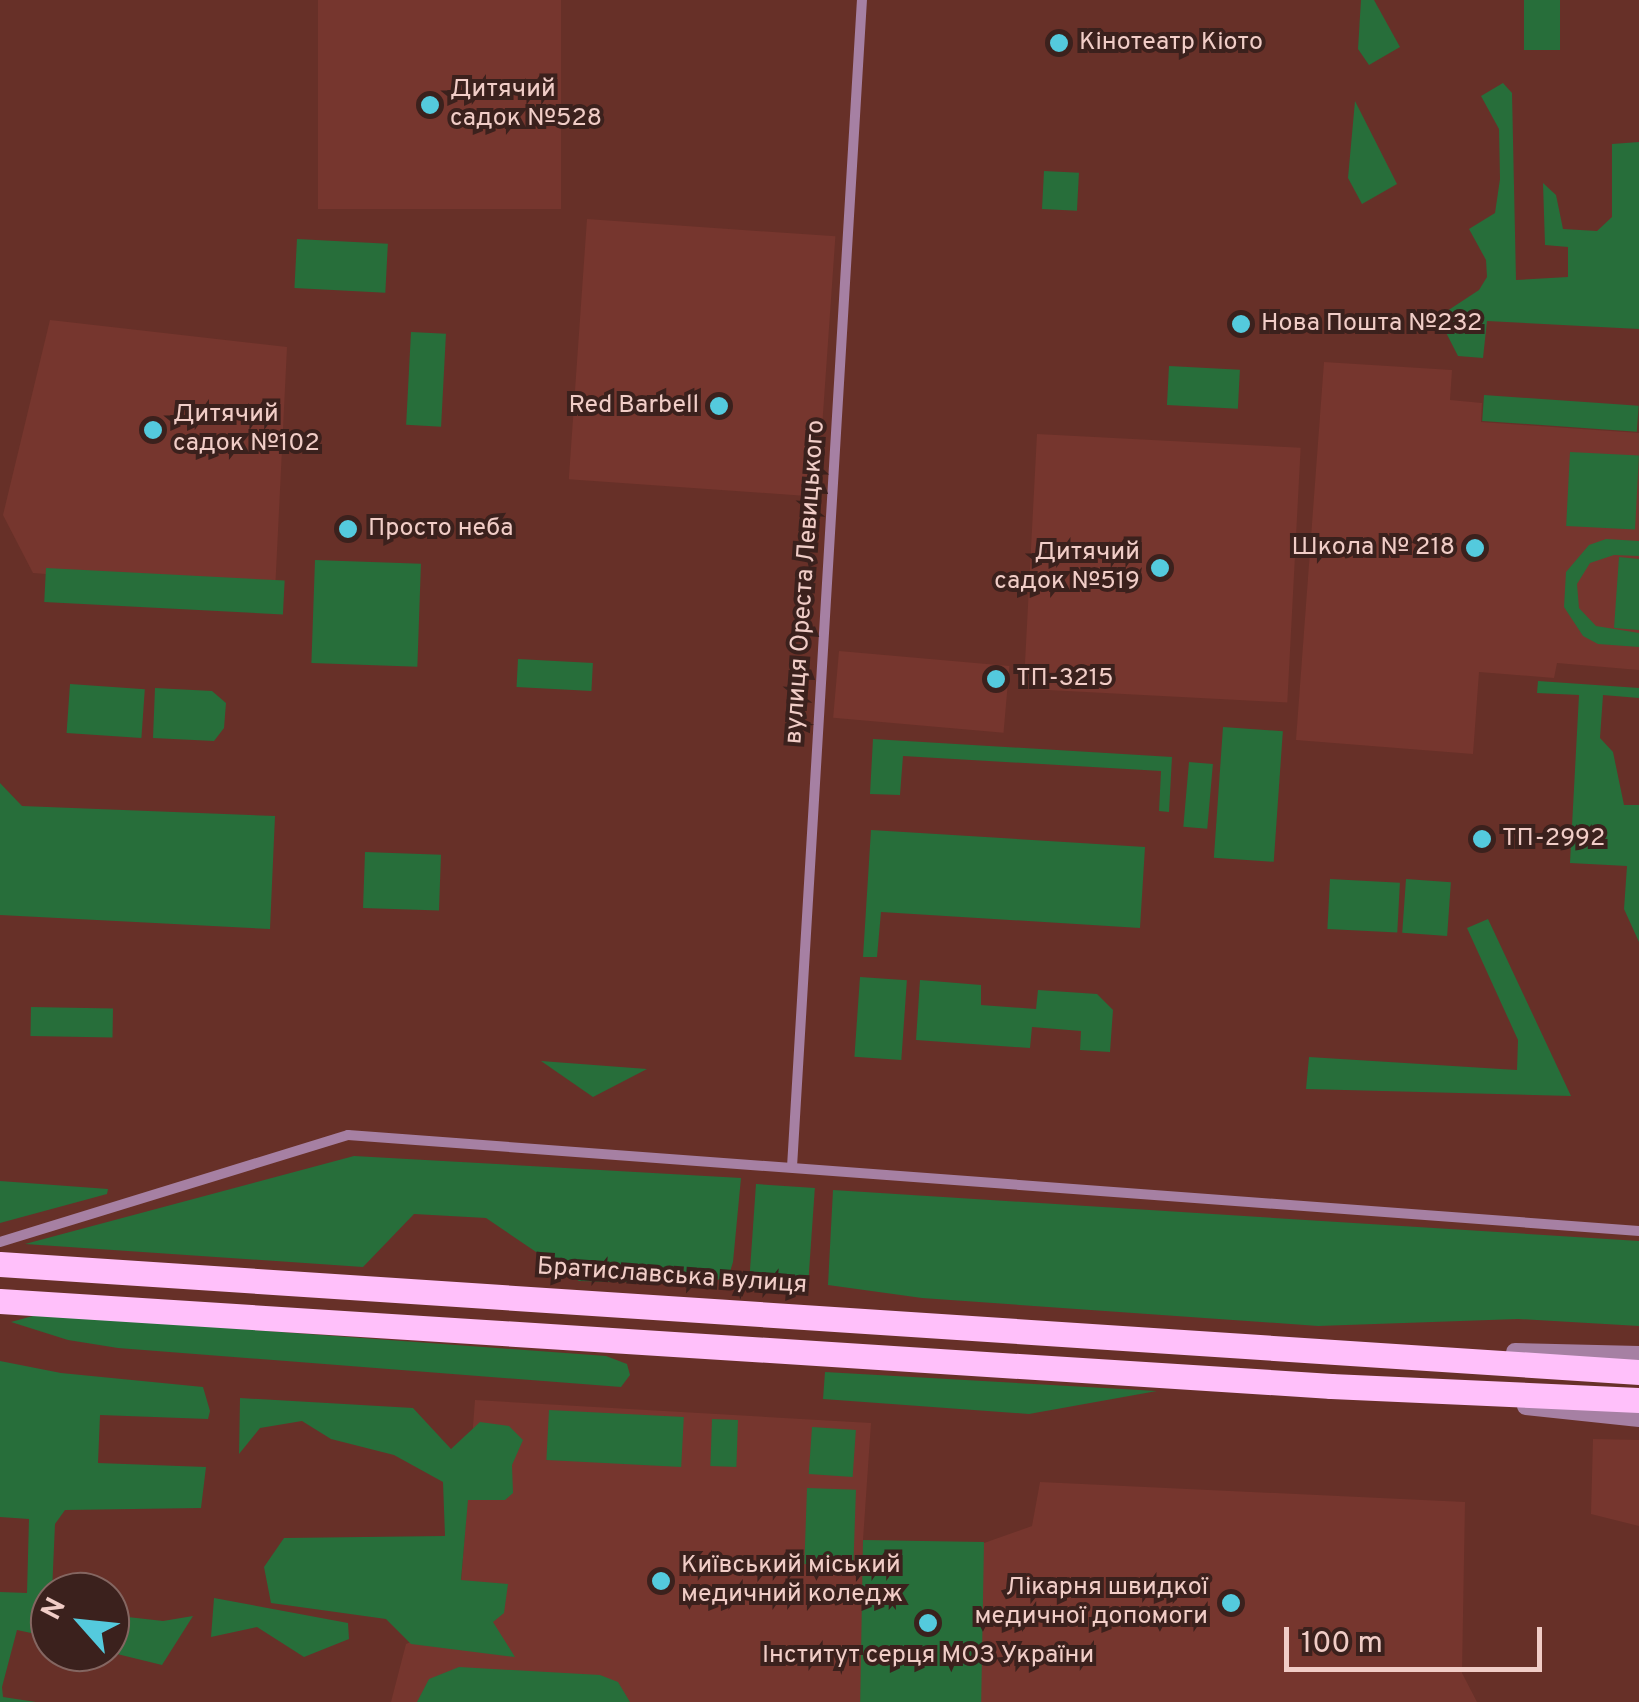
<!DOCTYPE html>
<meta charset="utf-8">
<style>
body{margin:0}
#map{position:relative;width:1639px;height:1702px;overflow:hidden;background:#673028;font-family:Overpass,sans-serif}
div>[style]{position:absolute}
.built>*{inset:0;background:#76362e;transform-origin:0 0}
.green>*{inset:0;background:#276e3a;transform-origin:0 0}
.minor>*{height:10px;margin:-5px;padding:0 5px;transform-origin:5px;border-radius:5px;background:#a680a3}
.tertiary>*{height:18px;margin:-9px;padding:0 9px;transform-origin:9px;border-radius:9px;background:#a680a3}
.primary>*{height:25px;margin:-12.5px;padding:0 12.5px;transform-origin:12.5px;border-radius:12.5px;background:#ffc0fa}
.dots>*{width:28px;height:28px;translate:-50% -50%;box-sizing:border-box;border:5px solid #3b211d;border-radius:50%}
span{translate:-50% -50%;white-space:nowrap;text-align:center;line-height:1.15;-webkit-text-stroke:8px #3b211d;paint-order:stroke}
.poi-label{font-size:25px;color:#f1cdc7}
.left{translate:0 -50%;text-align:left}
.right{translate:-100% -50%;text-align:right}
.street-label{font-size:25px;color:#f1cdc7}
.north{position:absolute;left:30px;top:1572px;width:100px;height:100px;box-sizing:border-box;background:#3b211d;border:2px solid #846661;border-radius:50%;rotate:297deg;font-size:28px;font-weight:700;line-height:40px;text-align:center;color:#f1cdc7}
.north::after{content:'';display:block;margin:auto;width:35px;height:45px;background:#54cadd;clip-path:polygon(50% 0,100% 100%,50% 72%,0 100%)}
.scale{position:absolute;left:1284px;top:1627px;width:258px;height:45px;box-sizing:border-box;border:5px solid #f1cdc7;border-top:0;padding-left:12px;font-size:30px;line-height:35px;white-space:nowrap;color:#f1cdc7;-webkit-text-stroke:8px #3b211d;paint-order:stroke}
</style>
<div id="map">
<div class="built">
<div style="left:318px;top:0;width:243px;height:209px"></div>
<div style="left:587px;top:219px;width:249px;height:261px;rotate:4deg"></div>
<div style="clip-path:polygon(50px 320px,287px 347px,275px 592px,33px 573px,3px 515px)"></div>
<div style="clip-path:polygon(1324px 362px,1452px 370px,1450px 400px,1482px 403px,1481px 422px,1639px 433px,1639px 670px,1557px 663px,1554px 678px,1479px 672px,1473px 754px,1296px 740px)"></div>
<div style="left:1037px;top:434px;width:264px;height:255px;rotate:3deg"></div>
<div style="left:839px;top:651px;width:171px;height:67px;rotate:5deg"></div>
<div style="clip-path:polygon(475px 1400px,871px 1423px,863px 1540px,984px 1543px,1032px 1526px,1040px 1482px,1465px 1502px,1462px 1673px,1477px 1702px,391px 1702px,406px 1644px,458px 1622px)"></div>
<div style="clip-path:polygon(1593px 1439px,1639px 1440px,1639px 1526px,1591px 1514px)"></div>
</div>
<div class="green">
<div style="clip-path:polygon(1361px 0,1374px 0,1400px 47px,1369px 65px,1358px 49px)"></div>
<div style="left:1524px;top:0;width:36px;height:50px"></div>
<div style="clip-path:polygon(1503px 83px,1512px 93px,1516px 280px,1568px 277px,1568px 247px,1545px 245px,1543px 183px,1556px 195px,1563px 229px,1597px 231px,1612px 217px,1612px 144px,1639px 142px,1639px 329px,1487px 321px,1483px 358px,1458px 356px,1438px 317px,1479px 290px,1487px 277px,1486px 260px,1469px 229px,1495px 213px,1500px 179px,1499px 129px,1481px 96px)"></div>
<div style="clip-path:polygon(1355px 101px,1397px 184px,1362px 204px,1348px 178px)"></div>
<div style="left:1044px;top:171px;width:35px;height:38px;rotate:3deg"></div>
<div style="left:297px;top:239px;width:91px;height:49px;rotate:3deg"></div>
<div style="left:411px;top:332px;width:35px;height:93px;rotate:3deg"></div>
<div style="left:1169px;top:366px;width:71px;height:39px;rotate:3deg"></div>
<div style="left:1484px;top:395px;width:155px;height:26px;rotate:4deg"></div>
<div style="left:1570px;top:452px;width:69px;height:74px;rotate:3deg"></div>
<div style="clip-path:polygon(1606px 539px,1639px 541px,1639px 556px,1614px 555px,1590px 563px,1577px 584px,1579px 608px,1596px 626px,1639px 633px,1639px 647px,1598px 644px,1583px 636px,1564px 607px,1566px 572px,1589px 545px)"></div>
<div style="clip-path:polygon(1619px 557px,1639px 559px,1639px 630px,1614px 628px)"></div>
<div style="left:315px;top:560px;width:106px;height:103px;rotate:2deg"></div>
<div style="left:46px;top:568px;width:239px;height:34px;rotate:3deg"></div>
<div style="left:518px;top:659px;width:75px;height:28px;rotate:3deg"></div>
<div style="clip-path:polygon(1538px 681px,1639px 688px,1639px 698px,1603px 695px,1600px 738px,1613px 752px,1624px 805px,1639px 805px,1639px 942px,1624px 909px,1627px 866px,1570px 863px,1579px 695px,1537px 693px)"></div>
<div style="left:70px;top:684px;width:75px;height:49px;rotate:4deg"></div>
<div style="clip-path:polygon(155px 688px,212px 691px,226px 703px,224px 728px,214px 741px,153px 738px)"></div>
<div style="left:1223px;top:727px;width:60px;height:131px;rotate:4deg"></div>
<div style="clip-path:polygon(873px 739px,1172px 757px,1169px 812px,1159px 811px,1161px 771px,903px 756px,900px 795px,870px 794px)"></div>
<div style="left:1189px;top:762px;width:24px;height:65px;rotate:5deg"></div>
<div style="clip-path:polygon(0 783px,22px 806px,275px 816px,270px 929px,0 915px)"></div>
<div style="clip-path:polygon(871px 830px,1145px 847px,1140px 928px,881px 912px,877px 957px,863px 957px)"></div>
<div style="left:365px;top:852px;width:76px;height:56px;rotate:2deg"></div>
<div style="left:1330px;top:879px;width:70px;height:50px;rotate:3deg"></div>
<div style="left:1406px;top:879px;width:45px;height:54px;rotate:4deg"></div>
<div style="clip-path:polygon(1488px 919px,1571px 1096px,1306px 1089px,1309px 1057px,1517px 1070px,1518px 1040px,1467px 928px)"></div>
<div style="left:860px;top:977px;width:47px;height:80px;rotate:4deg"></div>
<div style="clip-path:polygon(920px 980px,981px 985px,981px 1005px,1036px 1009px,1038px 990px,1097px 994px,1113px 1010px,1110px 1052px,1080px 1050px,1081px 1031px,1032px 1027px,1030px 1048px,916px 1040px)"></div>
<div style="left:31px;top:1007px;width:82px;height:29px;rotate:1deg"></div>
<div style="clip-path:polygon(541px 1061px,647px 1069px,593px 1097px)"></div>
<div style="clip-path:polygon(354px 1156px,741px 1178px,733px 1262px,729px 1275px,708px 1284px,579px 1281px,486px 1218px,414px 1214px,363px 1267px,25px 1244px)"></div>
<div style="clip-path:polygon(0 1181px,108px 1189px,107px 1194px,0 1223px)"></div>
<div style="left:756px;top:1184px;width:59px;height:91px;rotate:4deg"></div>
<div style="clip-path:polygon(833px 1190px,1639px 1241px,1639px 1326px,1518px 1319px,1318px 1326px,922px 1298px,828px 1285px)"></div>
<div style="clip-path:polygon(40px 1314px,606px 1356px,627px 1364px,630px 1375px,621px 1387px,118px 1348px,68px 1340px,11px 1322px)"></div>
<div style="clip-path:polygon(0 1361px,61px 1373px,203px 1387px,210px 1411px,208px 1419px,100px 1415px,98px 1463px,206px 1467px,201px 1508px,65px 1510px,55px 1524px,50px 1637px,17px 1630px,2px 1687px,3px 1697px,36px 1702px,0 1702px,0 1592px,27px 1593px,29px 1519px,0 1517px)"></div>
<div style="clip-path:polygon(825px 1372px,1157px 1391px,1029px 1414px,823px 1399px)"></div>
<div style="clip-path:polygon(240px 1398px,413px 1408px,451px 1449px,480px 1422px,509px 1426px,523px 1440px,512px 1465px,513px 1493px,505px 1500px,468px 1500px,461px 1580px,508px 1584px,504px 1613px,493px 1622px,515px 1657px,411px 1644px,386px 1619px,271px 1603px,264px 1567px,284px 1538px,445px 1536px,443px 1482px,394px 1455px,331px 1439px,302px 1421px,260px 1428px,239px 1454px)"></div>
<div style="left:549px;top:1410px;width:135px;height:50px;rotate:3deg"></div>
<div style="left:712px;top:1419px;width:26px;height:47px;rotate:2deg"></div>
<div style="left:812px;top:1427px;width:44px;height:47px;rotate:4deg"></div>
<div style="left:807px;top:1488px;width:49px;height:76px;rotate:2deg"></div>
<div style="left:863px;top:1540px;width:121px;height:162px;rotate:1deg"></div>
<div style="clip-path:polygon(214px 1598px,348px 1623px,349px 1639px,304px 1657px,257px 1627px,211px 1637px)"></div>
<div style="clip-path:polygon(110px 1615px,163px 1621px,193px 1616px,162px 1665px,109px 1652px)"></div>
<div style="clip-path:polygon(459px 1667px,600px 1675px,618px 1682px,630px 1702px,417px 1702px,429px 1679px)"></div>
</div>
<div class="minor">
<div style="left:792px;top:1167px;width:1169px;rotate:-86.57deg"></div>
<div style="left:0;top:1242px;width:364px;rotate:-17.1deg"></div>
<div style="left:348px;top:1135px;width:1295px;rotate:4.25deg"></div>
</div>
<div class="tertiary">
<div style="left:1515px;top:1352px;width:124px;rotate:1.4deg"></div>
<div style="left:1526px;top:1406px;width:114px;rotate:6.1deg"></div>
</div>
<div class="primary">
<div style="left:0;top:1264px;width:1643px;rotate:3.77deg"></div>
<div style="left:0;top:1301px;width:1334px;rotate:3.65deg"></div>
<div style="left:1331px;top:1386px;width:308px;rotate:2.6deg"></div>
</div>
<div class="dots">
<div style="left:1059px;top:43px;background:#54cadd"></div>
<div style="left:430px;top:105px;background:#54cadd"></div>
<div style="left:1241px;top:324px;background:#54cadd"></div>
<div style="left:719px;top:406px;background:#54cadd"></div>
<div style="left:153px;top:430px;background:#54cadd"></div>
<div style="left:348px;top:529px;background:#54cadd"></div>
<div style="left:1475px;top:548px;background:#54cadd"></div>
<div style="left:1160px;top:568px;background:#54cadd"></div>
<div style="left:996px;top:679px;background:#54cadd"></div>
<div style="left:1482px;top:839px;background:#54cadd"></div>
<div style="left:661px;top:1581px;background:#54cadd"></div>
<div style="left:1231px;top:1603px;background:#54cadd"></div>
<div style="left:928px;top:1623px;background:#54cadd"></div>
</div>
<div class="poi-label">
<span class="left" style="left:1079px;top:43px">Кінотеатр Кіото</span>
<span class="left" style="left:450px;top:105px">Дитячий<br>садок №528</span>
<span class="left" style="left:1261px;top:324px">Нова Пошта №232</span>
<span class="right" style="left:699px;top:406px">Red Barbell</span>
<span class="left" style="left:173px;top:430px">Дитячий<br>садок №102</span>
<span class="left" style="left:368px;top:529px">Просто неба</span>
<span class="right" style="left:1455px;top:548px">Школа № 218</span>
<span class="right" style="left:1140px;top:568px">Дитячий<br>садок №519</span>
<span class="left" style="left:1016px;top:679px">ТП-3215</span>
<span class="left" style="left:1502px;top:839px">ТП-2992</span>
<span class="left" style="left:681px;top:1581px">Київський міський<br>медичний коледж</span>
<span class="right" style="left:1208px;top:1603px">Лікарня швидкої<br>медичної допомоги</span>
<span style="left:928px;top:1656px">Інститут серця МОЗ України</span>
</div>
<div class="street-label">
<span style="left:806px;top:582px;rotate:-86deg">вулиця Ореста Левицького</span>
<span style="left:672px;top:1277px;rotate:4deg">Братиславська вулиця</span>
</div>
<div class="north">N</div>
<div class="scale">100 m</div>
</div>
